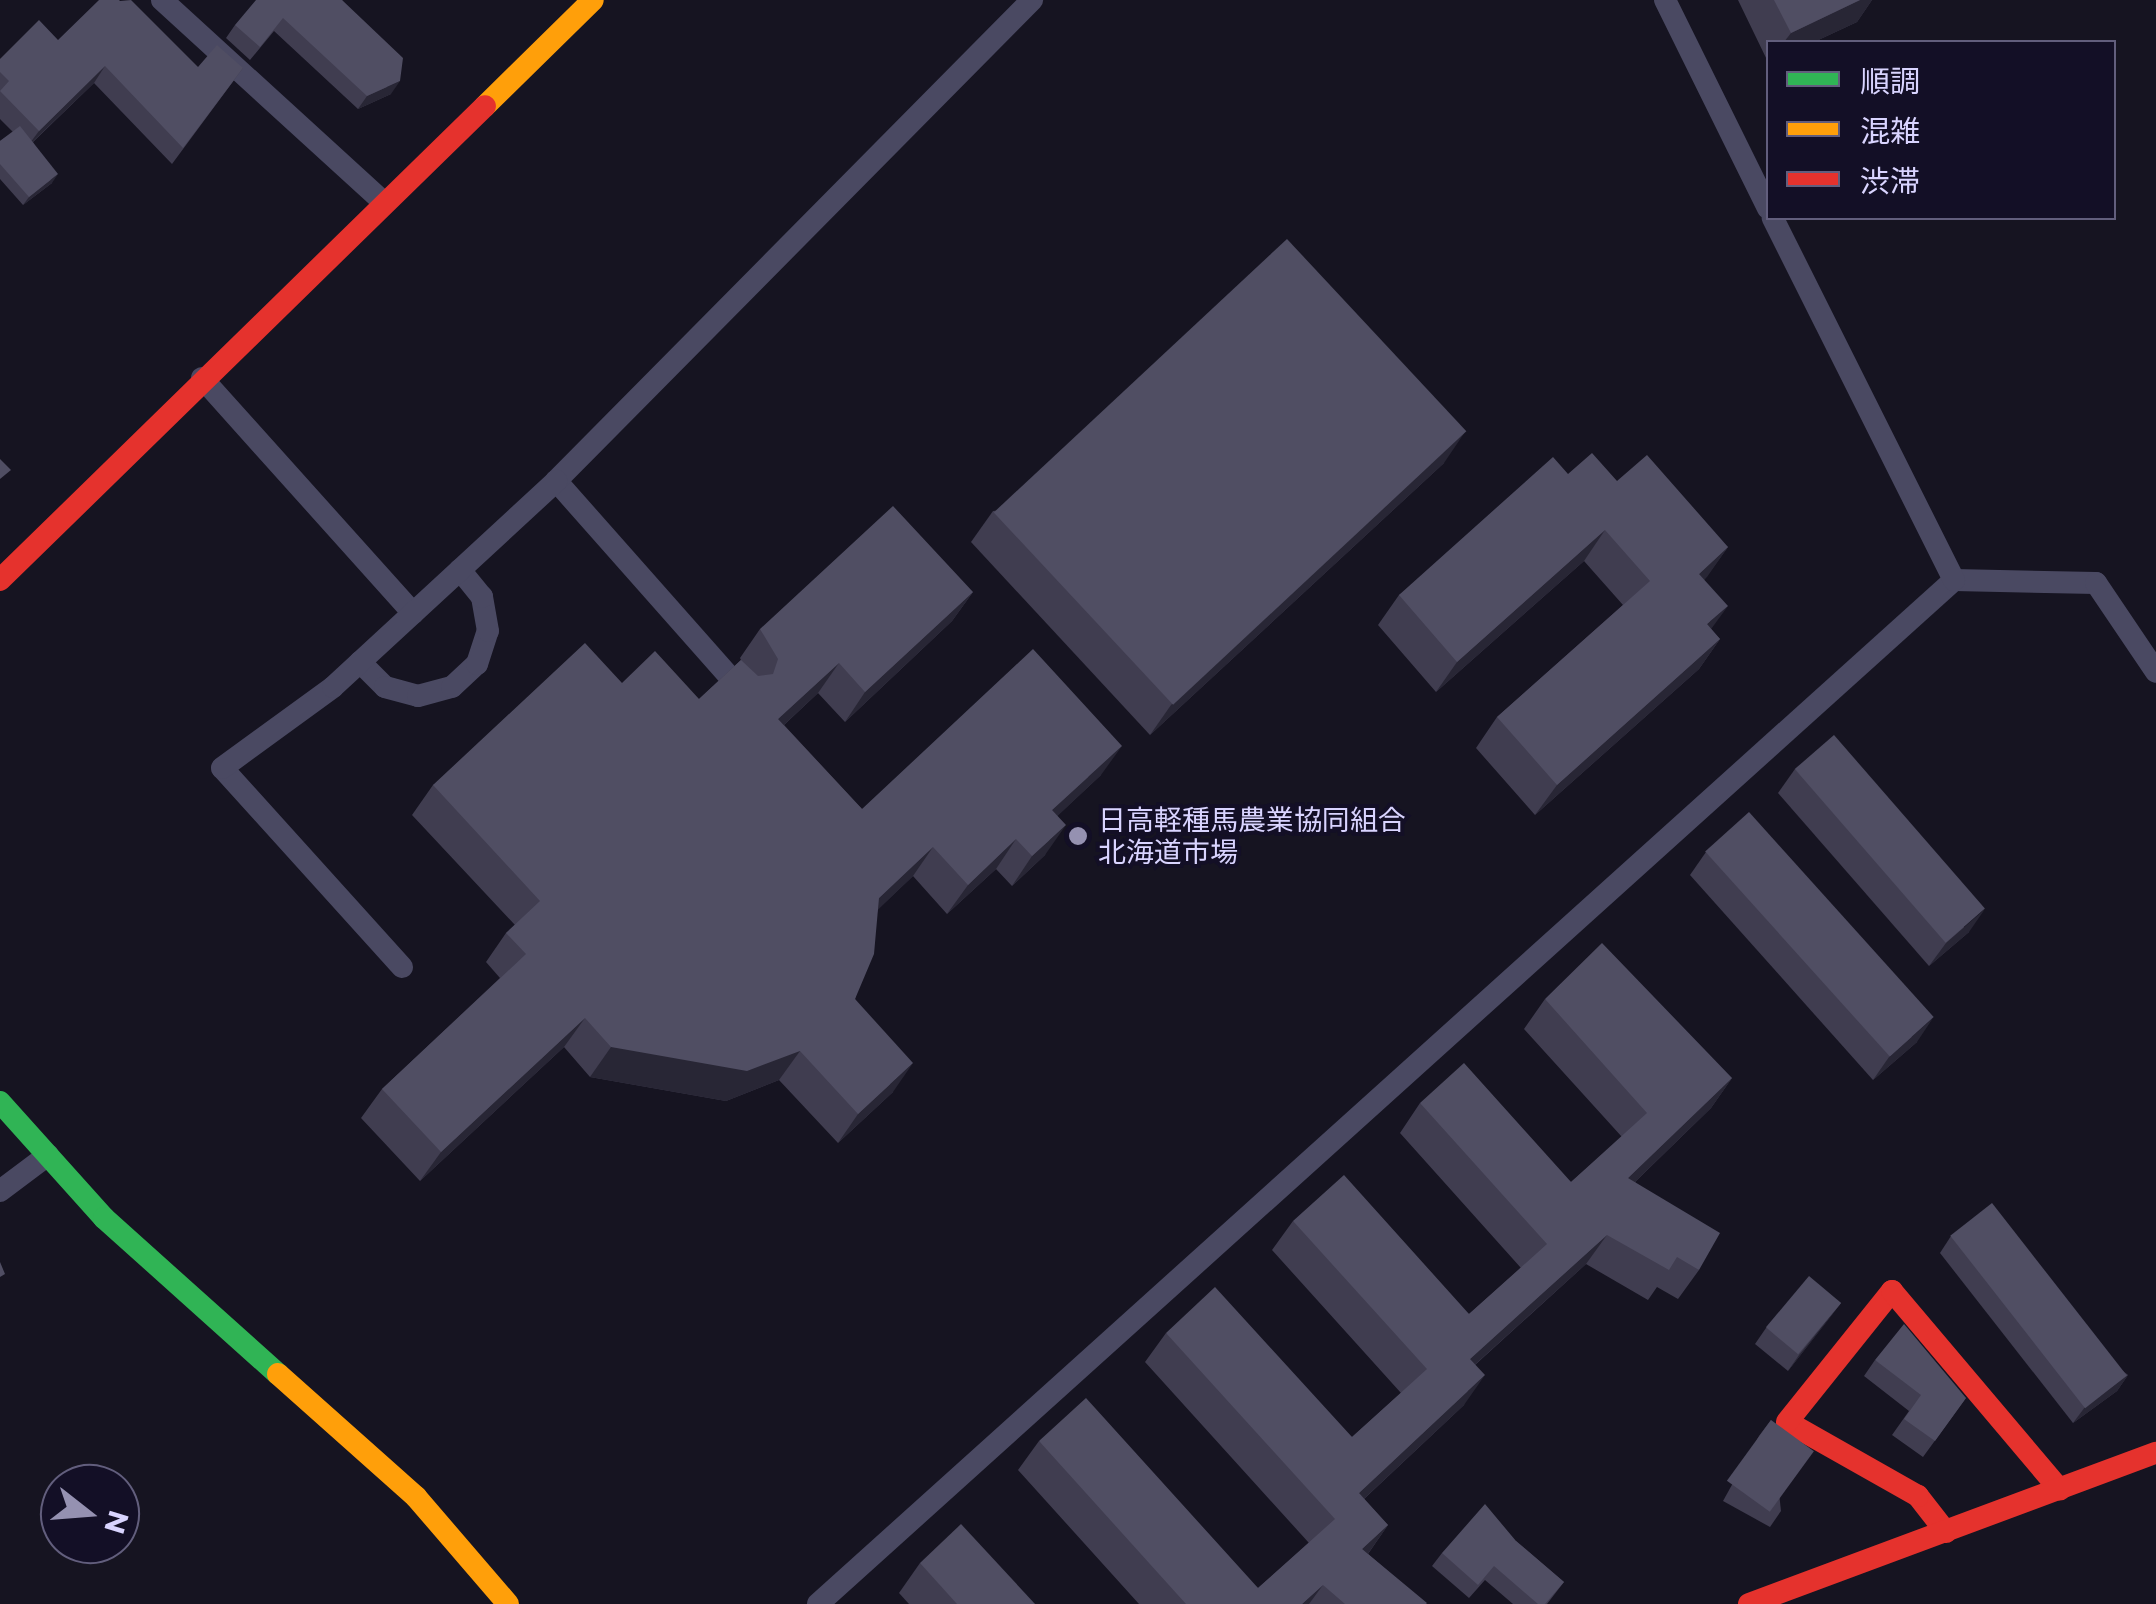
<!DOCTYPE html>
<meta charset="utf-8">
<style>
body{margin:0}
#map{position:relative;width:2156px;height:1604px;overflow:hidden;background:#161421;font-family:Montserrat,"Noto Sans JP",sans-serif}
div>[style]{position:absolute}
.lane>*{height:22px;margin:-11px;padding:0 11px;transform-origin:11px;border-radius:11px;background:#4a4962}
.fast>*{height:22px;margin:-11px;padding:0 11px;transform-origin:11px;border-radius:11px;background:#30b455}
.slow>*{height:22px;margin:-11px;padding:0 11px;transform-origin:11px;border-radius:11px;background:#ff9f0a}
.jam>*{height:22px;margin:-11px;padding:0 11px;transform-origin:11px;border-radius:11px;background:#e5322d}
.wall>*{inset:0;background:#403d50}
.shaded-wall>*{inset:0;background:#282635}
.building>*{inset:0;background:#504e63;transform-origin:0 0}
.dots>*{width:28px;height:28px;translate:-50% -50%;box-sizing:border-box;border:5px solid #130f26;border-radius:50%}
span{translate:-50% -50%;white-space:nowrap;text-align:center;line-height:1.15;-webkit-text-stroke:8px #130f26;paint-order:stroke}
.poi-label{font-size:28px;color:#d9d4ff}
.left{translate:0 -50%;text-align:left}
.legend{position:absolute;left:1766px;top:40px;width:350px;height:180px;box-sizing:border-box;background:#130f26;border:2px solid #625e7d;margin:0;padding:12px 18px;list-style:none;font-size:30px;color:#d9d4ff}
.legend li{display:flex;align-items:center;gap:20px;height:50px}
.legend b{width:50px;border:2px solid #625e7d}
.north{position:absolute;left:40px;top:1464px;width:100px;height:100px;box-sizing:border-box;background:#130f26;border:2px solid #625e7d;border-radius:50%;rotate:107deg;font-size:28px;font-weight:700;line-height:40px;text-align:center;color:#d9d4ff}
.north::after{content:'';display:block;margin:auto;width:35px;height:45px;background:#9591b1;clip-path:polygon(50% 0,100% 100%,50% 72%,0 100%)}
</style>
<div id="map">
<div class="lane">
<div style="left:162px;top:0;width:298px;rotate:42.4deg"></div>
<div style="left:1665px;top:0;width:232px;rotate:63.7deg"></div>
<div style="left:202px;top:378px;width:316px;rotate:48.1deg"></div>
<div style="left:1954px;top:580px;width:142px;rotate:1.2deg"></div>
<div style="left:2096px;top:583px;width:107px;rotate:56deg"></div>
<div style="left:360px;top:662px;width:35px;rotate:45deg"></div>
<div style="left:385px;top:687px;width:34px;rotate:15deg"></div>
<div style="left:418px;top:696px;width:35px;rotate:-15deg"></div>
<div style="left:452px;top:687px;width:34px;rotate:-43deg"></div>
<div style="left:477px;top:664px;width:35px;rotate:-72deg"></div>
<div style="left:488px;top:631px;width:35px;rotate:-100deg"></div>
<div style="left:482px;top:597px;width:35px;rotate:-129deg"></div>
<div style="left:743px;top:692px;width:282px;rotate:-131.5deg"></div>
<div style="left:556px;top:481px;width:677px;rotate:-45.3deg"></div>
<div style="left:402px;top:967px;width:268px;rotate:-132.1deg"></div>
<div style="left:222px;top:768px;width:137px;rotate:-36.1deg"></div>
<div style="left:333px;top:687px;width:304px;rotate:-42.7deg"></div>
<div style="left:0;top:1191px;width:60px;rotate:-36.9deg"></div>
<div style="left:818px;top:1604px;width:1529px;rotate:-42.03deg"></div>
<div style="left:1954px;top:580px;width:405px;rotate:-116.6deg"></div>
</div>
<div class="fast">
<div style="left:0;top:1102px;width:156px;rotate:48.1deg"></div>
<div style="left:104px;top:1218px;width:234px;rotate:41.9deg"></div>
</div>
<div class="slow">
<div style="left:485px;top:106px;width:151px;rotate:-44.5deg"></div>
<div style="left:278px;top:1374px;width:185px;rotate:41.7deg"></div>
<div style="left:416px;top:1497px;width:141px;rotate:49.3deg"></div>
</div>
<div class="jam">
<div style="left:0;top:580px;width:678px;rotate:-44.34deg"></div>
<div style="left:1946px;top:1532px;width:46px;rotate:-127.9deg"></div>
<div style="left:1918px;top:1496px;width:150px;rotate:-150.5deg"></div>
<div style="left:1787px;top:1422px;width:168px;rotate:-51.3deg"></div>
<div style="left:1892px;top:1291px;width:260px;rotate:49.8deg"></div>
<div style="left:1749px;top:1604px;width:434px;rotate:-20.4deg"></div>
</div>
<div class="wall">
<div style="clip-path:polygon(342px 0,391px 94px,358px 109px,274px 31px,250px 60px,226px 38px,235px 25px)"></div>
<div style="clip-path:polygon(1738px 0,1872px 0,1857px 22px,1814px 42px,1768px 42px,1768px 62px)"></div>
<div style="clip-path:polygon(58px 40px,198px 67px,243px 68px,172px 164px,94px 83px,33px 142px,52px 183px,23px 205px,0 179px,0 141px,13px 132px,0 119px,0 59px)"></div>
<div style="clip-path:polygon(1444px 463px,1150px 735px,971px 542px,993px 511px)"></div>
<div style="clip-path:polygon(1568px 474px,1617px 481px,1728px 547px,1704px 580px,1711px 629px,1720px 639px,1699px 669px,1535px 815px,1476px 748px,1497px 717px,1623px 605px,1584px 561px,1436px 692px,1378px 625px,1399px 595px)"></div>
<div style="clip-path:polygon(973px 592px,952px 621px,845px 722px,818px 693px,784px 725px,862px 809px,1101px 775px,1057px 816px,1045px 855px,1012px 886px,996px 869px,947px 914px,913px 876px,878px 909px,855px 999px,893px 1092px,838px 1143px,779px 1080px,726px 1101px,590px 1077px,564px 1047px,420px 1181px,361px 1118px,382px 1089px,500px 978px,486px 962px,506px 933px,515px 925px,412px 815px,433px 785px,622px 683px,699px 699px,741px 660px,740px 658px,760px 629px)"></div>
<div style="clip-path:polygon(1795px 769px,1969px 932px,1929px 966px,1778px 793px)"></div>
<div style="clip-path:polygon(1706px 852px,1917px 1042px,1873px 1080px,1690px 875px)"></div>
<div style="clip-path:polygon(1545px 999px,1732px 1078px,1711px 1108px,1635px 1182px,1699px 1270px,1678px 1299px,1657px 1287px,1648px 1300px,1586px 1264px,1475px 1365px,1464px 1405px,1364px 1499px,1388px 1525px,1368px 1554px,1426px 1604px,1139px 1604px,1018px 1470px,1039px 1441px,1258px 1588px,1309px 1543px,1145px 1362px,1166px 1333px,1352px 1437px,1401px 1393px,1272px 1250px,1293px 1221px,1469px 1314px,1521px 1268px,1400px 1133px,1420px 1103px,1571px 1182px,1622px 1137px,1524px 1029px)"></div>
<div style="clip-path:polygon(1951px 1236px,2128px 1375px,2117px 1391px,2073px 1423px,1940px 1253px)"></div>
<div style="clip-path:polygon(1841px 1303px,1788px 1371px,1755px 1344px,1766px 1328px)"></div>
<div style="clip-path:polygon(1875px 1360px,1966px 1398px,1923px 1457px,1892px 1435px,1909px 1411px,1864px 1376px)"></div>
<div style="clip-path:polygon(1771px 1420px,1781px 1511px,1770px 1527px,1723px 1501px,1759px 1436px)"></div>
<div style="clip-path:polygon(1516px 1541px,1564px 1582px,1547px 1604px,1513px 1604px,1485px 1580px,1469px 1598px,1432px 1566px,1442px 1553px)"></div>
<div style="clip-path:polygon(920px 1563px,1035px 1604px,909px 1604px,899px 1593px)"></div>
</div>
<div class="shaded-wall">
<div style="clip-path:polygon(1860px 0,1872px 0,1857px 22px,1814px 42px,1784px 42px,1791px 33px)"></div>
<div style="clip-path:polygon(105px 66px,94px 83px,27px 147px,39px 131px)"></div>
<div style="clip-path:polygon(400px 81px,391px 94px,358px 109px,367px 96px)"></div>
<div style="clip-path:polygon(58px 174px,52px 183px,23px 205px,29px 197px)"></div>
<div style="clip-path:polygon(1465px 432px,1444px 463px,1150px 735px,1171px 705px)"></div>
<div style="clip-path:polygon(1605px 530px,1584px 561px,1436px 692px,1457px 662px)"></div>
<div style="clip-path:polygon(1728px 547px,1707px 577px,1678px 604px,1699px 574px)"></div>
<div style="clip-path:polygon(973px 592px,952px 621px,845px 722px,865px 692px)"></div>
<div style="clip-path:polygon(1728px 606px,1706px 636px,1707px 624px)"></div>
<div style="clip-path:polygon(1720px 639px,1699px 669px,1535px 815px,1557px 785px)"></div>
<div style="clip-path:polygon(839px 663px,818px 693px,758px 749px,778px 719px)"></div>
<div style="clip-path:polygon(1122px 746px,1101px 775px,1032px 840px,1052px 810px)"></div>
<div style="clip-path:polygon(1066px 825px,1045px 855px,1012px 886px,1032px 856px)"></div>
<div style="clip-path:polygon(1016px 839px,996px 869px,947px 914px,968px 885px)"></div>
<div style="clip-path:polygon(933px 847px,913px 876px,859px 928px,879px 898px)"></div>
<div style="clip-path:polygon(1985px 909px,1969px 932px,1929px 966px,1946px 943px)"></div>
<div style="clip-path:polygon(585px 1018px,564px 1047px,420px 1181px,441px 1152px)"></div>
<div style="clip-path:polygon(1933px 1018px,1917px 1042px,1873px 1080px,1889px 1057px)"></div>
<div style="clip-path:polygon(611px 1047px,800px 1051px,779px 1080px,726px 1101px,590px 1077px)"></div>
<div style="clip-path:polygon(913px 1063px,893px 1092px,838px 1143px,858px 1114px)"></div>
<div style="clip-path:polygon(1732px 1078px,1711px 1108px,1608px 1208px,1628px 1178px)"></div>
<div style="clip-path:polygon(1607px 1235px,1586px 1264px,1449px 1388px,1470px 1359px)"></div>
<div style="clip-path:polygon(1841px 1303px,1829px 1319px,1788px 1371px,1799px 1355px)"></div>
<div style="clip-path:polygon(1485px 1375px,1464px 1405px,1338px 1523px,1359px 1493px)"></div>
<div style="clip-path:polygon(2128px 1375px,2117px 1391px,2073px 1423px,2085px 1407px)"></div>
<div style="clip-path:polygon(1388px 1525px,1367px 1555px,1362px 1549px)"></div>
<div style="clip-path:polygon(1323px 1585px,1309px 1604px,1302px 1604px)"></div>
</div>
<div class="building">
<div style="clip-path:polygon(99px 0,119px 0,120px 1px,131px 0,198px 67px,217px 45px,243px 68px,183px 148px,105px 66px,39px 131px,0 91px,9px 81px,0 72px,0 59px,39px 20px,58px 40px)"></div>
<div style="clip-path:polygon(256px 0,342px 0,403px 58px,400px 81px,367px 96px,283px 18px,260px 47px,235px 25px)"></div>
<div style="clip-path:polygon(1774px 0,1860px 0,1791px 33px)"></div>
<div style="clip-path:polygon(20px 126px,58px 174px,29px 197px,0 164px,0 141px)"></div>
<div style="left:1287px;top:239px;width:263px;height:401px;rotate:47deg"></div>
<div style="clip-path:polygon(1592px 453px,1617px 481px,1647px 455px,1728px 547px,1699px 574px,1728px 606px,1707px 624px,1720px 639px,1557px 785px,1497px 717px,1650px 581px,1605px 530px,1457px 662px,1399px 595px,1553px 457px,1568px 474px)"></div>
<div style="clip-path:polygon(0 459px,11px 470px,0 479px)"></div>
<div style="clip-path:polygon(893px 506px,973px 592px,865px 692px,839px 663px,778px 719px,862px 809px,1033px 649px,1122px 746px,1052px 810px,1066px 825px,1032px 856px,1016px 839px,968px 885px,933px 847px,879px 898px,874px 954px,855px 999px,913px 1063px,858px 1114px,800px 1051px,747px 1071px,611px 1047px,585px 1018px,441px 1152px,382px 1089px,526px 954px,506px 933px,540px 901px,433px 785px,585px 643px,622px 683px,655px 651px,699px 699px,741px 660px,758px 676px,773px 674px,778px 659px,760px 629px)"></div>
<div style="left:1834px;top:735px;width:230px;height:52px;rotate:49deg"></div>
<div style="left:1749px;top:812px;width:276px;height:59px;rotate:48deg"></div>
<div style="clip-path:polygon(1602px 943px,1732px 1078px,1628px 1178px,1720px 1233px,1699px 1270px,1677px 1257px,1669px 1270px,1607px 1235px,1470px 1359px,1485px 1375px,1359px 1493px,1388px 1525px,1362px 1549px,1427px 1603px,1426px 1604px,1345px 1604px,1323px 1585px,1302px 1604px,1186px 1604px,1039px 1441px,1086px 1398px,1258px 1588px,1335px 1519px,1166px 1333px,1215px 1287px,1352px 1437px,1427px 1369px,1293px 1221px,1344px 1175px,1469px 1314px,1547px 1244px,1420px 1103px,1464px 1063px,1571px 1182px,1647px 1113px,1545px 999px)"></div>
<div style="left:1992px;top:1203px;width:219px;height:53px;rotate:52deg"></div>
<div style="clip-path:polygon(0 1262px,5px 1274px,0 1277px)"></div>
<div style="left:1809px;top:1276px;width:42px;height:67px;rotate:40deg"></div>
<div style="clip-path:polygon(1904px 1324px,1966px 1398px,1935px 1441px,1904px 1419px,1921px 1395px,1875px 1360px)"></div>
<div style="left:1771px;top:1420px;width:53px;height:75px;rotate:36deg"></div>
<div style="clip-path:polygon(1485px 1504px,1516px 1541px,1564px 1582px,1545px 1604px,1538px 1604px,1494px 1566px,1478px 1585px,1442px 1553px)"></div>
<div style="clip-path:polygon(961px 1524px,1035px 1604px,957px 1604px,920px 1563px)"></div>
</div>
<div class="dots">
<div style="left:1078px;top:836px;background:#9591b1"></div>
</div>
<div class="poi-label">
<span class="left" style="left:1098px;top:836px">日高軽種馬農業協同組合<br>北海道市場</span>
</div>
<ul class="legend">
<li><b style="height:12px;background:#30b455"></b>順調</li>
<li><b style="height:12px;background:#ff9f0a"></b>混雑</li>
<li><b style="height:12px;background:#e5322d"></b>渋滞</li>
</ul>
<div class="north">N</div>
</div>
